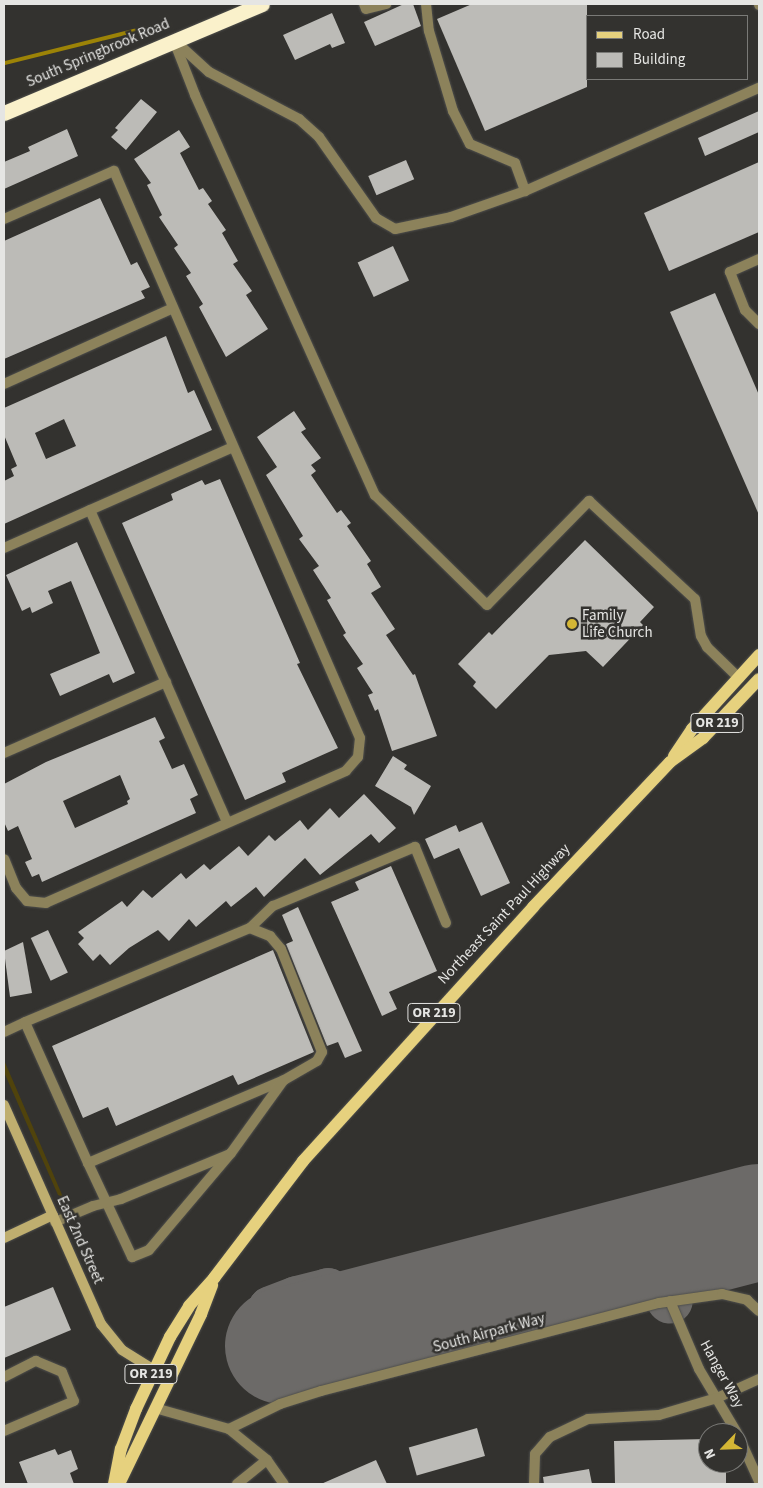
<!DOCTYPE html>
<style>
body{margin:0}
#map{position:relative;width:763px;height:1488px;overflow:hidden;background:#33322f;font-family:"Source Sans 3",sans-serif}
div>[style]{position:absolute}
.green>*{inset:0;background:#50430c}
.water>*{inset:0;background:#9c8307;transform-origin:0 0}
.taxiway>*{height:46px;margin:-23px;padding:0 23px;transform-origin:23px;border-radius:23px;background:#6c6a68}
.runway>*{height:116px;margin:-58px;padding:0 58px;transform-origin:58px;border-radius:58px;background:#6c6a68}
.building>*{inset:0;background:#bcbbb7;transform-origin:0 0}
.roads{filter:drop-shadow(0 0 1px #4f4f4c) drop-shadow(0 0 1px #4f4f4c)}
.lane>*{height:10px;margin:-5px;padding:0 5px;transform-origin:5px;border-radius:5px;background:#8c825b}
.street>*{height:10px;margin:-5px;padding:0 5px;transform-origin:5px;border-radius:5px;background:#8c825b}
.secondary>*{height:10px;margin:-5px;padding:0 5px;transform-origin:5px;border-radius:5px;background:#bfae6f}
.primary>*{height:12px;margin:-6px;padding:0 6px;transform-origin:6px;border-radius:6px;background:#e6d17e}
.highway>*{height:15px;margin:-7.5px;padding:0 7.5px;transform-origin:7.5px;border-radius:7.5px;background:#faf1cb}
.dots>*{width:14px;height:14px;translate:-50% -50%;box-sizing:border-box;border:2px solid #33322f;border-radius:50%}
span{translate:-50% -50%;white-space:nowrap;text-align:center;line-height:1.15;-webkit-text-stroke:5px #33322f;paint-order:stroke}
.shield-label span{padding:1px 4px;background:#33322f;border:1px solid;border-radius:4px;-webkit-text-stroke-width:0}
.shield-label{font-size:14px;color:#e5e5e3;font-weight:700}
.street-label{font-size:15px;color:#e5e5e3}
.poi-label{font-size:15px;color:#e5e5e3}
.left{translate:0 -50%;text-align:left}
.frame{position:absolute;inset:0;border:5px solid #e5e5e3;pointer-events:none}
.legend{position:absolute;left:586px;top:15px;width:162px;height:65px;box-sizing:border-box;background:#33322f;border:1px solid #7a7a77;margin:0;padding:6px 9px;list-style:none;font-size:15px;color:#e5e5e3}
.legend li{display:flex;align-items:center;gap:10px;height:25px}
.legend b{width:25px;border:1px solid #7a7a77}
.north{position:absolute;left:698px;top:1423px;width:50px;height:50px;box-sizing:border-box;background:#33322f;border:1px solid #7a7a77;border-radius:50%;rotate:246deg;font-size:14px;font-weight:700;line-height:20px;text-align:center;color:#e5e5e3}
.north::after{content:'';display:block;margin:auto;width:18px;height:22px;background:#d4b635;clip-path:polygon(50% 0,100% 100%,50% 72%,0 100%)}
</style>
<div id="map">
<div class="green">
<div style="clip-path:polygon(4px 1060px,63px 1197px,58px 1195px,4px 1072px)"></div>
</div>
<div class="water">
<div style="left:145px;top:26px;width:4px;height:154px;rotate:76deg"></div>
</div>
<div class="taxiway">
<div style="left:654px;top:1250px;width:53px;rotate:72.6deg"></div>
<div style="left:283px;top:1346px;width:16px;rotate:-137deg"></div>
<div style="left:271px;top:1335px;width:18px;rotate:-106deg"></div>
<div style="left:266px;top:1318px;width:10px;rotate:-61deg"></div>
<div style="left:271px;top:1309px;width:28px;rotate:-21deg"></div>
<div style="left:297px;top:1299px;width:32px;rotate:-14deg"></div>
<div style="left:328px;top:1291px;width:18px;rotate:34deg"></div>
<div style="left:343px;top:1301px;width:33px;rotate:47deg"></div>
</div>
<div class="runway">
<div style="left:283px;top:1346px;width:492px;rotate:-14.6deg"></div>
</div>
<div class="building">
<div style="clip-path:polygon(404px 4px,413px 4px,421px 26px,375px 46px,364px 22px)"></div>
<div style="clip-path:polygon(472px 4px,587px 4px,587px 87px,485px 131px,437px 19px)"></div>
<div style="clip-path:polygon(332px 13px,345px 43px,332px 48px,330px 44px,295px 60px,283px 35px)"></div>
<div style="clip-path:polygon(141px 99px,157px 112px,126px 150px,111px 137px,118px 130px,115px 128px)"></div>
<div style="clip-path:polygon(759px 111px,759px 132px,705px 156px,698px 138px)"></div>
<div style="clip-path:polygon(67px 129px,78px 156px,4px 189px,4px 162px,30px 151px,28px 147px)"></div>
<div style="clip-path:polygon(179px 130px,190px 147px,180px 153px,199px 190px,203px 188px,212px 201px,208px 204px,226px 230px,222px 233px,238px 261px,233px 264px,252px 291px,246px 295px,268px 329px,226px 357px,199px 307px,203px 304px,186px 276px,191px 273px,174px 248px,178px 245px,159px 217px,162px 215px,147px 185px,151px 183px,134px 159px)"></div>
<div style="left:406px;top:160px;width:21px;height:41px;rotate:67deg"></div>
<div style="clip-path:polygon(759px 162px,759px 232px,669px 271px,644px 213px)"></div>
<div style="clip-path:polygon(100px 198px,131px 265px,137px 262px,150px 287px,141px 291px,145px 298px,4px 359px,4px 241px)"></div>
<div style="left:393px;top:246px;width:38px;height:39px;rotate:65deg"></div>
<div style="clip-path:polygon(715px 293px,759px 395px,759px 515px,670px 312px)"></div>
<div style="clip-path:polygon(evenodd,166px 336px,188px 393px,194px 390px,212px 430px,4px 524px,4px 481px,14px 476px,11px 469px,17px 466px,4px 435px,4px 408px,166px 336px,64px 419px,76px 446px,46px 459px,35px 433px,64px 419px)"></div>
<div style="clip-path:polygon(294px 411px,306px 429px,301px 432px,321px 458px,311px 465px,316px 471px,311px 475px,337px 513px,341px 510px,351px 523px,347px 526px,371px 561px,367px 564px,381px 587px,371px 593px,395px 629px,386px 635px,413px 675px,415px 674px,437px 736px,392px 751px,378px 709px,375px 711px,368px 695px,373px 693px,357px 668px,363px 664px,343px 635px,346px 633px,327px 600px,331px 598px,313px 570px,319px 566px,299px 539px,303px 536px,266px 475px,277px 467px,257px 437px)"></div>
<div style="clip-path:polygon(220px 479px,300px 663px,297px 664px,338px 748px,282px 773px,286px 782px,245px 800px,122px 523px,173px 500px,171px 494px,202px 480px,205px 485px)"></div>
<div style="clip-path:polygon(585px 540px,654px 607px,640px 622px,643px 625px,603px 667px,586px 651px,549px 655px,496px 709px,473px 686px,476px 682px,458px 664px,489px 632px,492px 635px)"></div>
<div style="clip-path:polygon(77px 542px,135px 673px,113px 683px,109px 674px,60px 696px,50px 674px,100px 653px,71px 581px,48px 591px,53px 603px,32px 613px,30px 607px,22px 611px,6px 575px)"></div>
<div style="clip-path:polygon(evenodd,155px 717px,165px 738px,159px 741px,172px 769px,184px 764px,198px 795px,190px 799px,196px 813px,42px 882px,39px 874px,32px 877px,25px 862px,32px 859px,18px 826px,8px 831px,4px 822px,4px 784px,46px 762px,155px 717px,120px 775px,130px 799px,127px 801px,128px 804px,75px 828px,63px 801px,120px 775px)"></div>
<div style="clip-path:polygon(393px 756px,407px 765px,404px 769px,431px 786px,414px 815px,411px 807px,375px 786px)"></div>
<div style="clip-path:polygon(364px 794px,396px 828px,379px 843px,371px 834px,320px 875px,305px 858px,264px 897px,256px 887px,231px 907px,226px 901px,196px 927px,189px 919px,169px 941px,158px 930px,129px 948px,110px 965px,100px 954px,93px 961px,78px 944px,84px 938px,78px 932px,122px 901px,127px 907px,143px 890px,152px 898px,181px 873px,186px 879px,204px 864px,210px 870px,239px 846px,248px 856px,269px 835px,275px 841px,300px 820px,308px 830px,330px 808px,339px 818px)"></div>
<div style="clip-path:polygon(482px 822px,510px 883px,481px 896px,459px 848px,434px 859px,425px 839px,456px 825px,459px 832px)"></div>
<div style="clip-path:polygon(391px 866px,437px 971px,389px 992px,397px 1009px,382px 1016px,331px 902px,359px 890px,355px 882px)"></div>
<div style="clip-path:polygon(298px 907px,362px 1051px,345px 1058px,338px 1042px,327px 1046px,286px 944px,293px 941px,282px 915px)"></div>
<div style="left:48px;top:930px;width:47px;height:19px;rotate:65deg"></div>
<div style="clip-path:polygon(23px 942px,32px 993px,10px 997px,4px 951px)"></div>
<div style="clip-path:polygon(273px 950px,314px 1052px,238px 1085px,233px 1075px,116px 1126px,108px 1107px,83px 1118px,52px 1046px)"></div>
<div style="clip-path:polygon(53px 1287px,71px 1330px,4px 1358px,4px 1307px)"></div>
<div style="left:477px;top:1428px;width:29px;height:71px;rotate:74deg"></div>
<div style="clip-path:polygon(708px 1439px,708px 1463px,726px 1468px,726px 1484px,615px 1484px,614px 1441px)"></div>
<div style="clip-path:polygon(55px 1449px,58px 1455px,71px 1450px,78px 1469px,70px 1473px,74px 1484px,28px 1484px,19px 1462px)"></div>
<div style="clip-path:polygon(376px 1460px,387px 1484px,321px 1484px)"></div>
<div style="clip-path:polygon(589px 1469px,592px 1484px,544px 1484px,543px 1477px)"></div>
</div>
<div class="roads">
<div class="lane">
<div style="left:364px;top:4px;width:5px;rotate:68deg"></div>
<div style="left:366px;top:9px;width:21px;rotate:-14deg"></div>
<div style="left:426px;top:4px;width:27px;rotate:84deg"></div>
<div style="left:429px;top:31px;width:84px;rotate:73.3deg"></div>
<div style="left:453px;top:111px;width:37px;rotate:63deg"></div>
<div style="left:470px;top:144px;width:49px;rotate:22.9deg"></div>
<div style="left:515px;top:163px;width:30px;rotate:70deg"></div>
<div style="left:759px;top:4px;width:1px;rotate:90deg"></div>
<div style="left:174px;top:41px;width:58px;rotate:68.7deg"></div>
<div style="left:195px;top:95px;width:439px;rotate:65.8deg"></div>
<div style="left:375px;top:495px;width:157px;rotate:44.5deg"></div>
<div style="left:487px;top:605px;width:146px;rotate:-45.6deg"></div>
<div style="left:589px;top:501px;width:144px;rotate:42.8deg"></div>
<div style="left:695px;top:599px;width:37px;rotate:81deg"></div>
<div style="left:701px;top:636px;width:13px;rotate:61deg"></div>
<div style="left:707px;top:647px;width:45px;rotate:44.1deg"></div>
<div style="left:175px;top:41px;width:46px;rotate:42.4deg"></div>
<div style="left:209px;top:72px;width:102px;rotate:27.6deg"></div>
<div style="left:299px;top:119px;width:27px;rotate:42deg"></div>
<div style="left:319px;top:137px;width:99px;rotate:54.9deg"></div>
<div style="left:376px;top:218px;width:22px;rotate:30deg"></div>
<div style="left:395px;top:229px;width:57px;rotate:-12.1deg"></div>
<div style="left:451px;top:217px;width:78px;rotate:-19.4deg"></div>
<div style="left:525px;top:191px;width:256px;rotate:-23.8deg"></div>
<div style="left:4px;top:219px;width:120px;rotate:-23.6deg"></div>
<div style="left:114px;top:171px;width:618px;rotate:66.55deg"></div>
<div style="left:360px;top:738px;width:19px;rotate:96deg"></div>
<div style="left:358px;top:757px;width:18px;rotate:131deg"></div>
<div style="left:346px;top:771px;width:328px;rotate:156.3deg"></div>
<div style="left:46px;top:903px;width:19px;rotate:-174deg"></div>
<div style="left:27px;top:901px;width:17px;rotate:-130deg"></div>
<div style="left:16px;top:888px;width:31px;rotate:-112deg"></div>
<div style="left:759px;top:259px;width:32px;rotate:156deg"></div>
<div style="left:730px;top:272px;width:41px;rotate:68.5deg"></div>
<div style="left:745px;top:310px;width:20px;rotate:45deg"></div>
<div style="left:4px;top:384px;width:185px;rotate:-24.2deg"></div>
<div style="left:90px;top:510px;width:341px;rotate:66.3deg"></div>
<div style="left:4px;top:548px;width:250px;rotate:-23.8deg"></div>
<div style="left:4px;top:753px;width:177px;rotate:-23.7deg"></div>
<div style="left:250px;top:928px;width:32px;rotate:-44deg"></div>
<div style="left:273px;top:906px;width:154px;rotate:-22.6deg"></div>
<div style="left:415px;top:847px;width:82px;rotate:67.8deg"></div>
<div style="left:4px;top:1032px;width:23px;rotate:-25deg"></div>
<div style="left:25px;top:1022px;width:244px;rotate:-22.7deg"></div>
<div style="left:250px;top:928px;width:22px;rotate:22deg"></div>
<div style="left:270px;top:936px;width:17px;rotate:50deg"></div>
<div style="left:281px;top:949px;width:111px;rotate:68.3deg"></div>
<div style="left:322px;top:1052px;width:10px;rotate:119deg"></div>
<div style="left:317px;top:1061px;width:38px;rotate:150deg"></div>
<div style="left:284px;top:1080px;width:213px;rotate:157deg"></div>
<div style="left:88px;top:1163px;width:154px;rotate:-114.1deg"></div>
<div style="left:88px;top:1163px;width:104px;rotate:64.9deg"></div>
<div style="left:132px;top:1257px;width:18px;rotate:-22deg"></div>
<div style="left:149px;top:1250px;width:127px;rotate:-49.8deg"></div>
<div style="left:231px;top:1153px;width:89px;rotate:-54.2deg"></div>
<div style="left:55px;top:1222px;width:41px;rotate:-22.8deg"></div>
<div style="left:93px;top:1206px;width:29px;rotate:-14deg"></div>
<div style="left:121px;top:1199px;width:116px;rotate:-22.4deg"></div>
<div style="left:4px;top:1377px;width:36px;rotate:-27deg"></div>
<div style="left:36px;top:1361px;width:28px;rotate:23deg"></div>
<div style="left:62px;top:1372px;width:31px;rotate:68deg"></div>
<div style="left:74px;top:1401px;width:76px;rotate:156.8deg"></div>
<div style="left:717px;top:1398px;width:46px;rotate:-24.3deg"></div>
<div style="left:229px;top:1429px;width:57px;rotate:-26.1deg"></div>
<div style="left:280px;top:1404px;width:43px;rotate:-17.6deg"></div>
<div style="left:321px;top:1391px;width:349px;rotate:-14.6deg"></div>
<div style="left:659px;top:1303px;width:64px;rotate:-8.1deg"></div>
<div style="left:722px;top:1294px;width:26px;rotate:13deg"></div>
<div style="left:747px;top:1300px;width:16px;rotate:43deg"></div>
</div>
<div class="street">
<div style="left:670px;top:1301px;width:74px;rotate:66.9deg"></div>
<div style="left:699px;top:1369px;width:74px;rotate:59.3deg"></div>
<div style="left:155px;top:1408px;width:77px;rotate:15.8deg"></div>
<div style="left:229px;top:1429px;width:49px;rotate:39.2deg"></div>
<div style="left:267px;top:1460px;width:29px;rotate:55deg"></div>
<div style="left:738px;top:1435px;width:51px;rotate:65.5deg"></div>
<div style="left:237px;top:1484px;width:38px;rotate:-39deg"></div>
<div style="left:534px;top:1484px;width:30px;rotate:-88deg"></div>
<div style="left:535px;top:1454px;width:23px;rotate:-49deg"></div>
<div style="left:550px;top:1437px;width:42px;rotate:-25.3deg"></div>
<div style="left:588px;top:1419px;width:71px;rotate:-3.2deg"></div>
<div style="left:659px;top:1415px;width:60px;rotate:-16.3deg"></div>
</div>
<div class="secondary">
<div style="left:4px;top:1105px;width:240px;rotate:66.1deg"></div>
<div style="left:101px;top:1324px;width:33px;rotate:51deg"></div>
<div style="left:122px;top:1350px;width:36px;rotate:32deg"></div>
<div style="left:4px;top:1238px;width:54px;rotate:-25.1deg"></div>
</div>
<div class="primary">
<div style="left:674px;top:756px;width:32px;rotate:-56deg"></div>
<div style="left:692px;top:729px;width:100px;rotate:-47.8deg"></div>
<div style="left:114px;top:1484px;width:36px;rotate:-79deg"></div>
<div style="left:121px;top:1449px;width:43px;rotate:-69.4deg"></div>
<div style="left:136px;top:1409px;width:80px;rotate:-64.7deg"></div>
<div style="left:170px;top:1337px;width:36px;rotate:-58deg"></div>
<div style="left:189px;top:1306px;width:38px;rotate:-48deg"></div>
<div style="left:214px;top:1278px;width:147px;rotate:-52.7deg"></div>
<div style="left:303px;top:1161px;width:343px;rotate:-47.8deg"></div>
<div style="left:533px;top:907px;width:199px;rotate:-46.6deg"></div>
<div style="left:670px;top:762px;width:41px;rotate:-36deg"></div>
<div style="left:703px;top:738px;width:81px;rotate:-46.5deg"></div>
<div style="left:119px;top:1484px;width:189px;rotate:-64.2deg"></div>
<div style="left:201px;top:1314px;width:31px;rotate:-69deg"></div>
</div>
<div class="highway">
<div style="left:4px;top:113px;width:280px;rotate:-22.9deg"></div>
</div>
</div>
<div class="dots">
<div style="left:572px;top:624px;background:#d4b635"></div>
</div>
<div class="shield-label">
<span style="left:717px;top:723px">OR 219</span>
<span style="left:434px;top:1013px">OR 219</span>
<span style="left:151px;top:1374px">OR 219</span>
</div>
<div class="street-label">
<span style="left:98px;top:53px;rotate:-23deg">South Springbrook Road</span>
<span style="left:504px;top:914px;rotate:-47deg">Northeast Saint Paul Highway</span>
<span style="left:80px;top:1240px;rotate:66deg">East 2nd Street</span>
<span style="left:489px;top:1333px;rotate:-15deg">South Airpark Way</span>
<span style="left:722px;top:1374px;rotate:61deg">Hanger Way</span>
</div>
<div class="poi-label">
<span class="left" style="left:582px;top:624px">Family<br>Life Church</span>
</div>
<div class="frame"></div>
<ul class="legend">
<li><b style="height:6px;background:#e6d17e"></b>Road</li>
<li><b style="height:14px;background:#bcbbb7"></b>Building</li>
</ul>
<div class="north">N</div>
</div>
